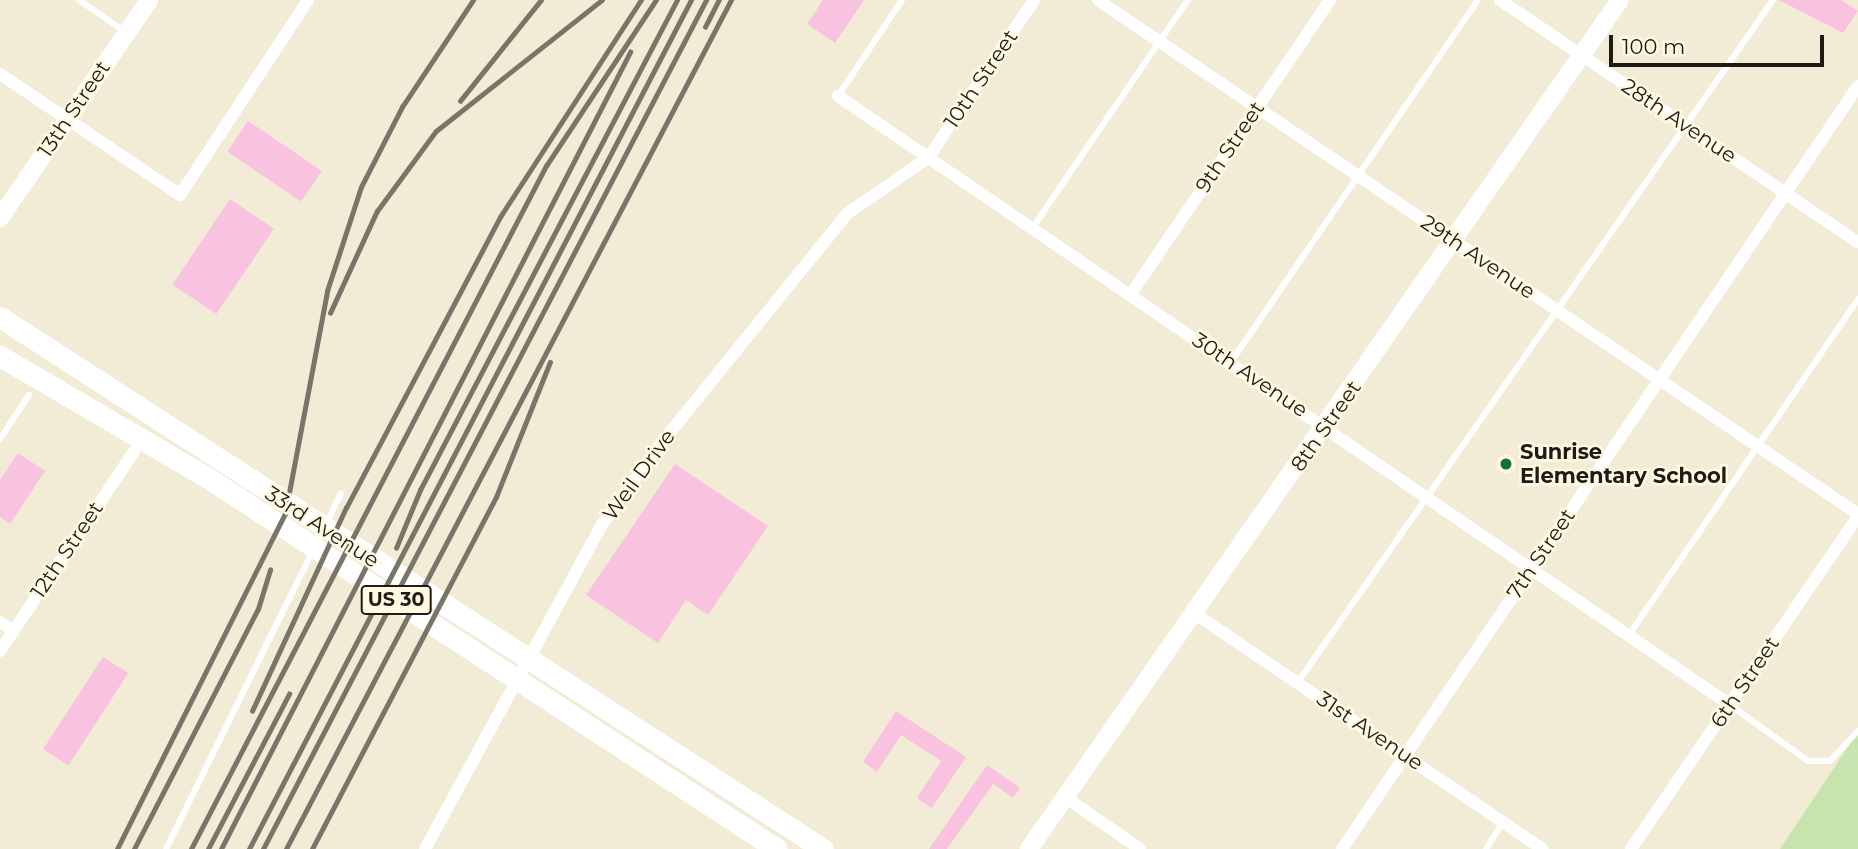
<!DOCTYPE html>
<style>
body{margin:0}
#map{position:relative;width:1858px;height:849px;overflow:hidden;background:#f2ecd7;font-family:Montserrat,sans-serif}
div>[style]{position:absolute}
.green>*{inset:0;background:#c7e3ae}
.building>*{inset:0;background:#f8c2e0;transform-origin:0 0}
.service>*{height:6px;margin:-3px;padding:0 3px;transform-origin:3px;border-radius:3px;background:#fff}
.minor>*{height:12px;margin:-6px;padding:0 6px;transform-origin:6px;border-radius:6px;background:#fff}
.secondary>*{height:18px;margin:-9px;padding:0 9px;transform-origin:9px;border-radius:9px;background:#fff}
.trunk>*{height:21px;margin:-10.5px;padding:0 10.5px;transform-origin:10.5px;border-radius:10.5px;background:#fff}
.rail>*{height:4.5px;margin:-2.25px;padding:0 2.25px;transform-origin:2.25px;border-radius:2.25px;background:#797568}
.dots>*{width:19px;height:19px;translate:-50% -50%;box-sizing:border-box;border:4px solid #fff9e4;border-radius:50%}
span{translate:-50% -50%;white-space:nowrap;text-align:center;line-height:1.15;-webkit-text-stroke:5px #fff9e4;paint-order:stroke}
.shield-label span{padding:2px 5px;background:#fff9e4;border:2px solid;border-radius:5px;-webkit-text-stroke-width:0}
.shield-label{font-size:19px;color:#1d1b13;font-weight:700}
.street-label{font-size:21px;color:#1d1b13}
.poi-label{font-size:21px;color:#1d1b13;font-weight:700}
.left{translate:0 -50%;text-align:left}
.scale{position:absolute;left:1609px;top:35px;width:215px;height:32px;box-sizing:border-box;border:4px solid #1d1b13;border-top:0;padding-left:9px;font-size:21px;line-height:24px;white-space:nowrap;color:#1d1b13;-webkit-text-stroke:5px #fff9e4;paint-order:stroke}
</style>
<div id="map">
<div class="green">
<div style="clip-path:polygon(1858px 732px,1858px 849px,1780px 849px)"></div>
</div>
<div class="building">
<div style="clip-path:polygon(823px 0,864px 0,835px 43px,807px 24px)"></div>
<div style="clip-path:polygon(1779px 0,1841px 0,1858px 11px,1843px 33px)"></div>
<div style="left:248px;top:121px;width:89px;height:37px;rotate:34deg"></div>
<div style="left:230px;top:199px;width:53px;height:103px;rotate:34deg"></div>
<div style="clip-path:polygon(18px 453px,45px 471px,10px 524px,0 517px,0 480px)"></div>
<div style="clip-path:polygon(675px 464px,768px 526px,708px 615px,686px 600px,658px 643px,586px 595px)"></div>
<div style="left:103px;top:657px;width:30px;height:110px;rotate:33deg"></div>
<div style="clip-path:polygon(896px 711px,966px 757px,932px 808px,917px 798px,941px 761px,901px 735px,877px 772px,863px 762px)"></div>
<div style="clip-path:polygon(987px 765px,1020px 788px,1013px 798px,993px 784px,947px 849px,929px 849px)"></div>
</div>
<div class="service">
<div style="left:79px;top:0;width:55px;rotate:34.6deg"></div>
<div style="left:838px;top:96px;width:115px;rotate:-56.3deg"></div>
<div style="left:1033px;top:227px;width:275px;rotate:-55.7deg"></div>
<div style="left:1231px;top:362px;width:438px;rotate:-55.7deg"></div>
<div style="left:0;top:439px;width:53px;rotate:-56.6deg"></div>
<div style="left:1629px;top:635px;width:407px;rotate:-55.7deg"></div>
<div style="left:1298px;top:682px;width:831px;rotate:-55.14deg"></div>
<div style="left:1729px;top:704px;width:97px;rotate:35.8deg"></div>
<div style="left:1808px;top:761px;width:22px"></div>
<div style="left:1830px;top:761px;width:41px;rotate:-47deg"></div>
<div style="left:166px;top:849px;width:396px;rotate:-63.8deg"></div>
<div style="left:1486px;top:849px;width:32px;rotate:-58deg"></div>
</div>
<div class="minor">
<div style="left:1098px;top:0;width:917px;rotate:34.07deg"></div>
<div style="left:1500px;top:0;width:432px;rotate:34.1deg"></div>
<div style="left:0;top:74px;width:217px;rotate:33.9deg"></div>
<div style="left:180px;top:195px;width:233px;rotate:-56.7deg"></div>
<div style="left:838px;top:96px;width:1079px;rotate:34.31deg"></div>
<div style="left:1131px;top:294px;width:355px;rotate:-55.9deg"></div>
<div style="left:1197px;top:615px;width:417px;rotate:34.1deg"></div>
<div style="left:0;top:622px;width:15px;rotate:32deg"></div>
<div style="left:0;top:651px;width:242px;rotate:-56.1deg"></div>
<div style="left:1065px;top:797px;width:91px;rotate:34.7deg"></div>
<div style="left:425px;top:849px;width:371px;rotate:-61.4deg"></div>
<div style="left:603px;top:523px;width:95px;rotate:-54deg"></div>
<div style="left:659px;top:446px;width:300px;rotate:-51deg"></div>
<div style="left:848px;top:213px;width:97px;rotate:-34.5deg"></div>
<div style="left:928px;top:158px;width:190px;rotate:-56.1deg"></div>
<div style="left:1342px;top:849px;width:921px;rotate:-55.93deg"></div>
<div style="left:1631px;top:849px;width:403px;rotate:-55.7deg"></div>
</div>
<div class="secondary">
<div style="left:0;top:218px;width:264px;rotate:-55.6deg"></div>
<div style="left:1029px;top:849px;width:1034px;rotate:-55.16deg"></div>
</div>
<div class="trunk">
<div style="left:0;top:317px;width:980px;rotate:32.88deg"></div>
<div style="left:0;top:356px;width:241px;rotate:30.4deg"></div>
<div style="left:208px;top:478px;width:679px;rotate:33.11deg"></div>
</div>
<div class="rail">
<div style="left:705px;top:27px;width:30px;rotate:-63deg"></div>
<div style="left:460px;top:101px;width:129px;rotate:-51.3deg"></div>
<div style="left:330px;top:313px;width:112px;rotate:-65.3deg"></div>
<div style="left:377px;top:211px;width:99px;rotate:-53.6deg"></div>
<div style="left:436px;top:131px;width:211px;rotate:-38.3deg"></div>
<div style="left:396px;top:548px;width:63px;rotate:-67.5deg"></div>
<div style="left:420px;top:490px;width:553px;rotate:-62.32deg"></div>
<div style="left:252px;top:711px;width:224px;rotate:-65.2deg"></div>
<div style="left:346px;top:508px;width:329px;rotate:-62.1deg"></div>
<div style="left:500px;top:217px;width:259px;rotate:-57deg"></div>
<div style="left:117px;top:849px;width:375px;rotate:-63.4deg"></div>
<div style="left:285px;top:514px;width:227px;rotate:-79.3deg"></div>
<div style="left:327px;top:291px;width:109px;rotate:-71.9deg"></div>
<div style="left:361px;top:187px;width:90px;rotate:-62.9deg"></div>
<div style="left:402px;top:107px;width:128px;rotate:-56.4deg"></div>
<div style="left:134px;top:849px;width:270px;rotate:-62.7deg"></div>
<div style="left:258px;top:609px;width:41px;rotate:-72.9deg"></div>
<div style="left:191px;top:849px;width:770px;rotate:-62.54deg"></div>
<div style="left:546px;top:166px;width:199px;rotate:-56.5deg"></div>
<div style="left:208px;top:849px;width:175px;rotate:-62.4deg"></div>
<div style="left:221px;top:849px;width:896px;rotate:-62.83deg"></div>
<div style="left:249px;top:849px;width:957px;rotate:-62.5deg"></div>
<div style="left:263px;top:849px;width:958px;rotate:-62.44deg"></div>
<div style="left:286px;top:849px;width:959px;rotate:-62.34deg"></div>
<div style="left:312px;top:849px;width:397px;rotate:-62.4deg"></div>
<div style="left:496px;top:497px;width:145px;rotate:-68.2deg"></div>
</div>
<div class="dots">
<div style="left:1506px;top:464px;background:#136e42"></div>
</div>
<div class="shield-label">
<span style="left:396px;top:600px">US 30</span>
</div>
<div class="street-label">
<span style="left:981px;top:79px;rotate:-56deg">10th Street</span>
<span style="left:74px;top:109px;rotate:-56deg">13th Street</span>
<span style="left:1679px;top:121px;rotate:34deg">28th Avenue</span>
<span style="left:1230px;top:147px;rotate:-56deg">9th Street</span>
<span style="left:1478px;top:257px;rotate:34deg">29th Avenue</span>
<span style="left:1250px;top:375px;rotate:34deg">30th Avenue</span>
<span style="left:1326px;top:426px;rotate:-55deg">8th Street</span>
<span style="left:639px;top:475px;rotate:-54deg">Weil Drive</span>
<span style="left:322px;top:527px;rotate:33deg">33rd Avenue</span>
<span style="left:67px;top:550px;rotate:-56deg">12th Street</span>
<span style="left:1541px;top:554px;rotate:-56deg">7th Street</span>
<span style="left:1745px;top:682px;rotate:-56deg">6th Street</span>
<span style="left:1370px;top:731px;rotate:34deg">31st Avenue</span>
</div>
<div class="poi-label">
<span class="left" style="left:1520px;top:464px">Sunrise<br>Elementary School</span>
</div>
<div class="scale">100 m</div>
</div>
